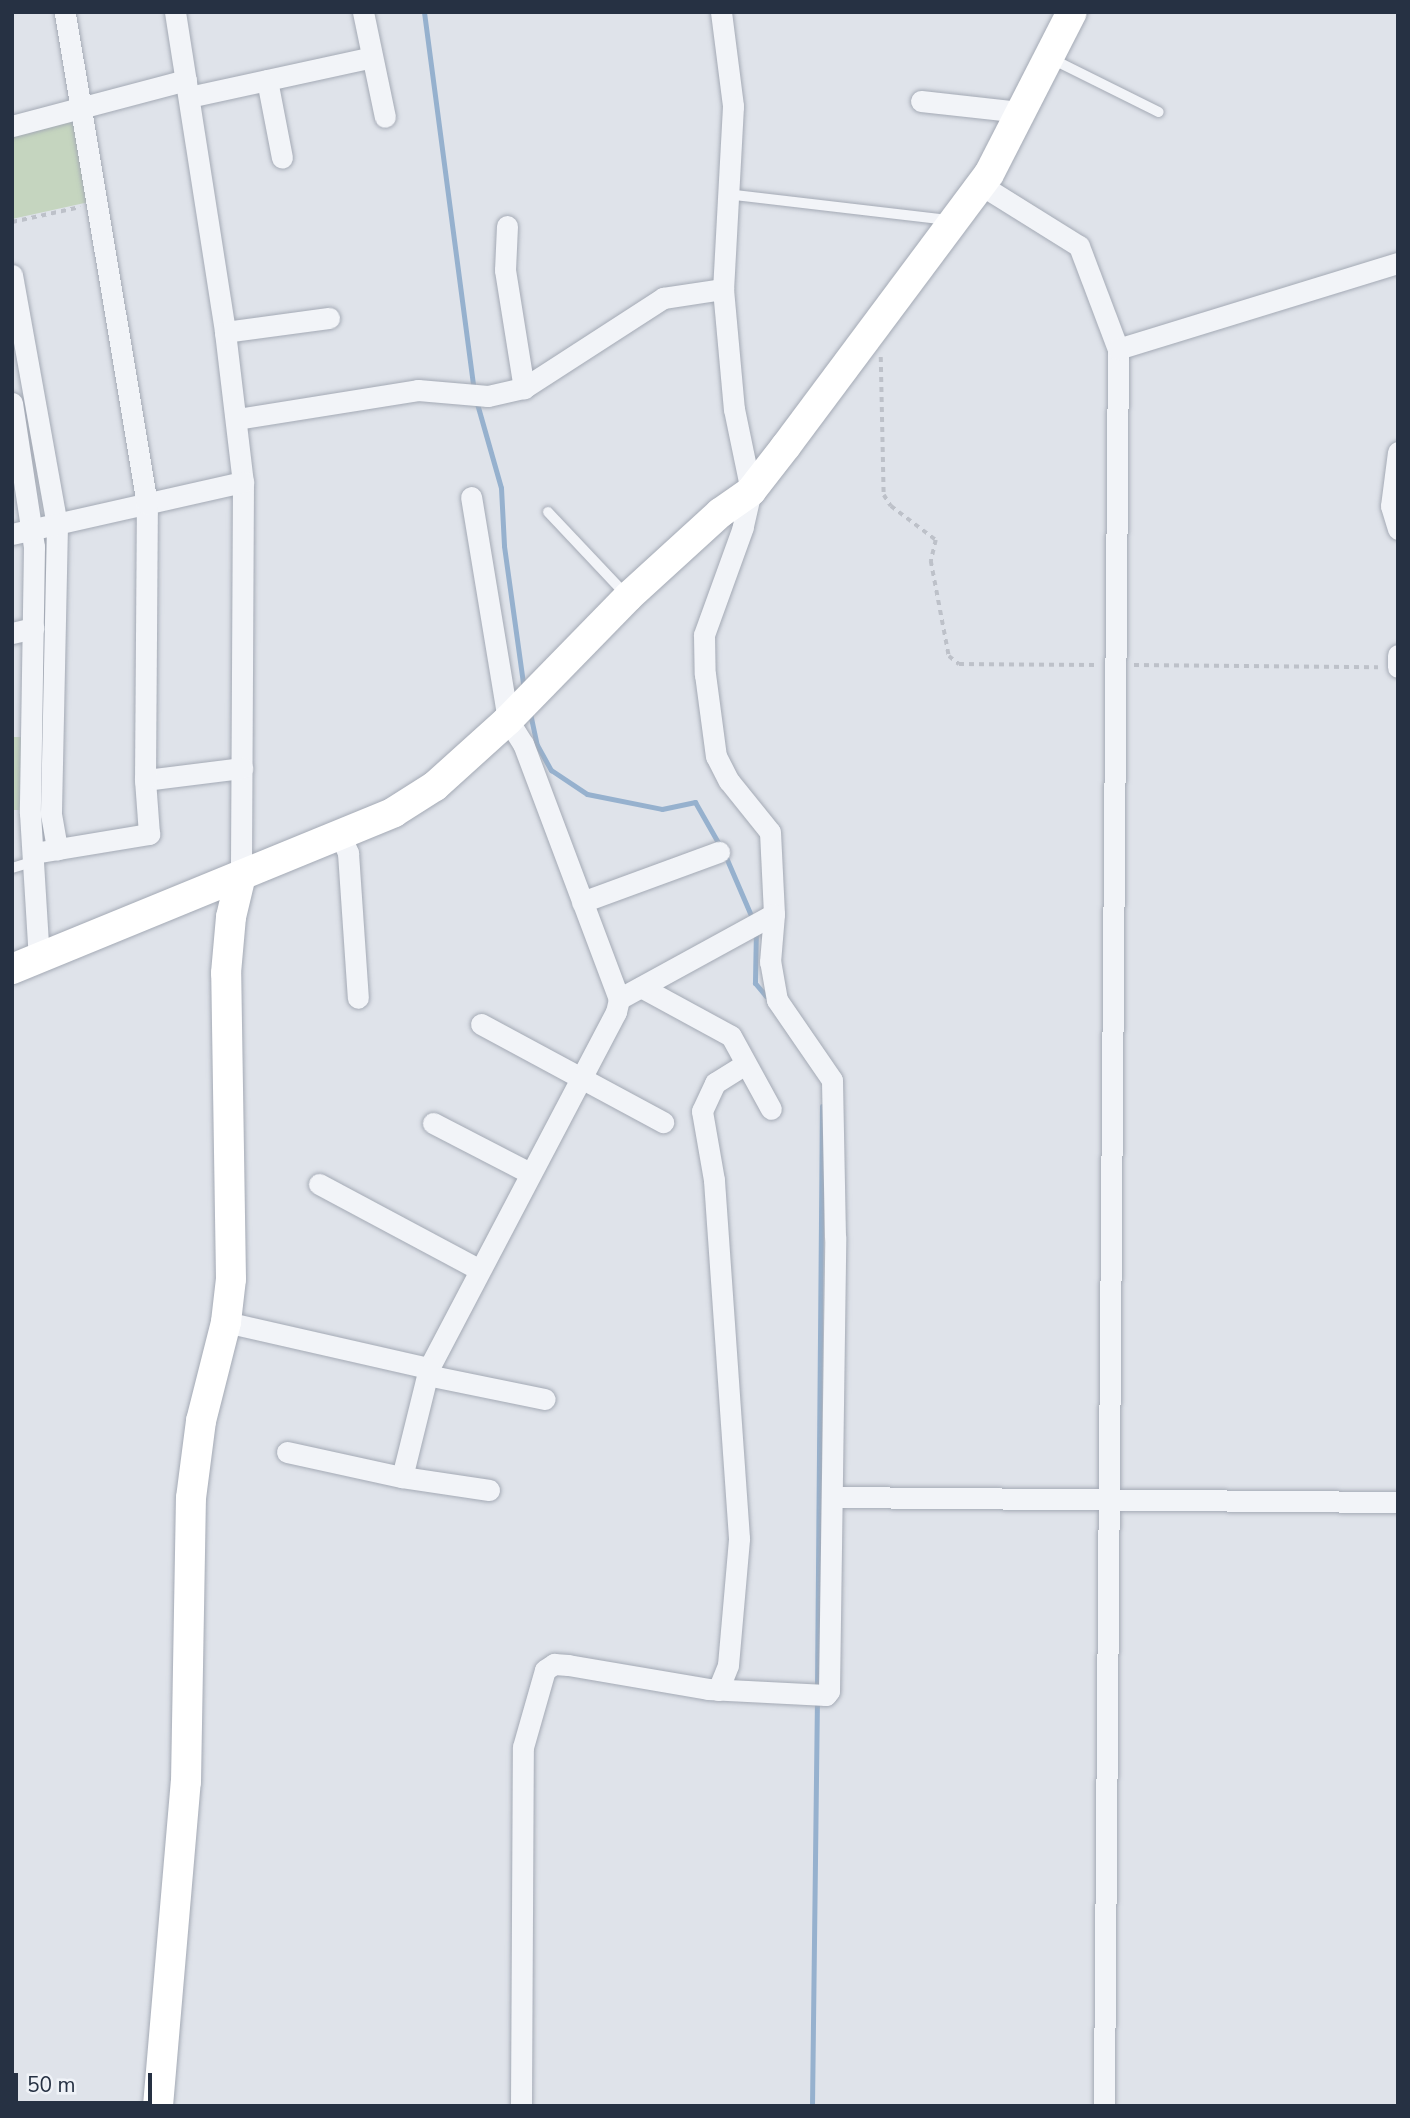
<!DOCTYPE html>
<style>
body{margin:0}
#map{position:relative;width:1410px;height:2118px;overflow:hidden;background:#dfe3ea;font-family:"Nunito Sans",sans-serif}
div>[style]{position:absolute}
.green>*{inset:0;background:#c5d5bf;transform-origin:0 0}
.stream>*{height:5px;margin:-2.5px;padding:0 2.5px;transform-origin:2.5px;border-radius:2.5px;background:#96b1ce}
.path>*{height:3.5px;margin-top:-1.75px;transform-origin:0;background:repeating-linear-gradient(90deg,#bdc1c9 0 5px,transparent 0 10px)}
.roads{filter:drop-shadow(0 0 2px #a4aab5) drop-shadow(0 0 2px #a4aab5)}
.lane>*{height:10px;margin:-5px;padding:0 5px;transform-origin:5px;border-radius:5px;background:#f2f4f8}
.street>*{height:21px;margin:-10.5px;padding:0 10.5px;transform-origin:10.5px;border-radius:10.5px;background:#f2f4f8}
.secondary>*{height:30px;margin:-15px;padding:0 15px;transform-origin:15px;border-radius:15px;background:#fff}
span{translate:-50% -50%;white-space:nowrap;text-align:center;line-height:1.15;-webkit-text-stroke:5px #eff2f7;paint-order:stroke}
.frame{position:absolute;inset:0;border:14px solid #263143;pointer-events:none}
.scale{position:absolute;left:14px;top:2073px;width:138px;height:32px;box-sizing:border-box;border:4px solid #263143;border-top:0;padding-left:9px;font-size:21px;line-height:24px;white-space:nowrap;color:#263143;-webkit-text-stroke:5px #eff2f7;paint-order:stroke}
</style>
<div id="map">
<div class="green">
<div style="clip-path:polygon(70px 119px,77px 125px,89px 202px,12px 219px,12px 135px)"></div>
<div style="left:21px;top:737px;width:73px;height:9px;rotate:90deg"></div>
</div>
<div class="stream">
<div style="left:424px;top:12px;width:382px;rotate:82.5deg"></div>
<div style="left:476px;top:400px;width:91px;rotate:74.1deg"></div>
<div style="left:501px;top:488px;width:58px;rotate:87deg"></div>
<div style="left:504px;top:546px;width:145px;rotate:82.1deg"></div>
<div style="left:530px;top:713px;width:33px;rotate:78deg"></div>
<div style="left:537px;top:745px;width:29px;rotate:61deg"></div>
<div style="left:551px;top:770px;width:43px;rotate:33.7deg"></div>
<div style="left:587px;top:794px;width:76px;rotate:11.3deg"></div>
<div style="left:662px;top:809px;width:34px;rotate:-12deg"></div>
<div style="left:695px;top:802px;width:51px;rotate:60.4deg"></div>
<div style="left:725px;top:855px;width:71px;rotate:66.7deg"></div>
<div style="left:756px;top:929px;width:54px;rotate:91.1deg"></div>
<div style="left:755px;top:983px;width:17px;rotate:50deg"></div>
<div style="left:817px;top:1688px;width:582px;rotate:-89.51deg"></div>
<div style="left:812px;top:2106px;width:408px;rotate:-89.3deg"></div>
</div>
<div class="path">
<div style="left:12px;top:222px;width:70px;rotate:-12.4deg"></div>
<div style="left:881px;top:357px;width:138px;rotate:88.8deg"></div>
<div style="left:884px;top:495px;width:13px;rotate:58deg"></div>
<div style="left:891px;top:506px;width:56px;rotate:37.1deg"></div>
<div style="left:936px;top:540px;width:22px;rotate:103deg"></div>
<div style="left:931px;top:561px;width:97px;rotate:79.3deg"></div>
<div style="left:949px;top:656px;width:13px;rotate:39deg"></div>
<div style="left:959px;top:664px;width:139px;rotate:0.4deg"></div>
<div style="left:1134px;top:665px;width:244px;rotate:0.5deg"></div>
</div>
<div class="roads">
<div class="lane">
<div style="left:1052px;top:59px;width:119px;rotate:26.4deg"></div>
<div style="left:727px;top:194px;width:224px;rotate:6.7deg"></div>
<div style="left:548px;top:512px;width:117px;rotate:46.7deg"></div>
<div style="left:12px;top:868px;width:24px;rotate:-17deg"></div>
</div>
<div class="street">
<div style="left:175px;top:12px;width:324px;rotate:81.1deg"></div>
<div style="left:225px;top:332px;width:151px;rotate:83.2deg"></div>
<div style="left:243px;top:482px;width:393px;rotate:90.3deg"></div>
<div style="left:363px;top:12px;width:107px;rotate:78.2deg"></div>
<div style="left:721px;top:12px;width:95px;rotate:82.7deg"></div>
<div style="left:733px;top:106px;width:183px;rotate:93.1deg"></div>
<div style="left:723px;top:289px;width:121px;rotate:84.8deg"></div>
<div style="left:734px;top:409px;width:84px;rotate:78.3deg"></div>
<div style="left:751px;top:491px;width:37px;rotate:103deg"></div>
<div style="left:743px;top:527px;width:115px;rotate:109.9deg"></div>
<div style="left:704px;top:635px;width:39px;rotate:89deg"></div>
<div style="left:705px;top:674px;width:83px;rotate:82.4deg"></div>
<div style="left:716px;top:756px;width:28px;rotate:63deg"></div>
<div style="left:729px;top:781px;width:65px;rotate:51.2deg"></div>
<div style="left:770px;top:832px;width:82px;rotate:87.2deg"></div>
<div style="left:267px;top:80px;width:79px;rotate:79.1deg"></div>
<div style="left:189px;top:97px;width:187px;rotate:-12.3deg"></div>
<div style="left:921px;top:101px;width:101px;rotate:6.3deg"></div>
<div style="left:12px;top:126px;width:180px;rotate:-14.8deg"></div>
<div style="left:981px;top:185px;width:115px;rotate:31.9deg"></div>
<div style="left:1079px;top:246px;width:110px;rotate:69.3deg"></div>
<div style="left:1118px;top:349px;width:1757px;rotate:90.46deg"></div>
<div style="left:507px;top:226px;width:44px;rotate:92.6deg"></div>
<div style="left:505px;top:270px;width:120px;rotate:80.9deg"></div>
<div style="left:524px;top:388px;width:166px;rotate:-32.9deg"></div>
<div style="left:663px;top:298px;width:61px;rotate:-8.5deg"></div>
<div style="left:12px;top:275px;width:254px;rotate:79.8deg"></div>
<div style="left:57px;top:525px;width:289px;rotate:91.2deg"></div>
<div style="left:51px;top:814px;width:36px;rotate:80deg"></div>
<div style="left:225px;top:332px;width:105px;rotate:-7.7deg"></div>
<div style="left:1118px;top:349px;width:293px;rotate:-17.1deg"></div>
<div style="left:12px;top:403px;width:146px;rotate:81.3deg"></div>
<div style="left:34px;top:547px;width:266px;rotate:90.9deg"></div>
<div style="left:30px;top:813px;width:147px;rotate:86.5deg"></div>
<div style="left:237px;top:419px;width:183px;rotate:-9.1deg"></div>
<div style="left:418px;top:390px;width:70px;rotate:4.9deg"></div>
<div style="left:488px;top:396px;width:37px;rotate:-13deg"></div>
<div style="left:1398px;top:452px;width:54px;rotate:97.4deg"></div>
<div style="left:1391px;top:506px;width:24px;rotate:73deg"></div>
<div style="left:12px;top:534px;width:237px;rotate:-12.7deg"></div>
<div style="left:12px;top:633px;width:22px;rotate:-13deg"></div>
<div style="left:1398px;top:667px;width:12px;rotate:-90deg"></div>
<div style="left:145px;top:780px;width:98px;rotate:-7.1deg"></div>
<div style="left:340px;top:834px;width:21px;rotate:67deg"></div>
<div style="left:348px;top:853px;width:145px;rotate:86.1deg"></div>
<div style="left:34px;top:853px;width:117px;rotate:-9.4deg"></div>
<div style="left:149px;top:834px;width:54px;rotate:-94.2deg"></div>
<div style="left:145px;top:780px;width:276px;rotate:-89.6deg"></div>
<div style="left:147px;top:504px;width:499px;rotate:-99.5deg"></div>
<div style="left:582px;top:902px;width:146px;rotate:-20.1deg"></div>
<div style="left:641px;top:987px;width:102px;rotate:28.6deg"></div>
<div style="left:731px;top:1036px;width:83px;rotate:61.3deg"></div>
<div style="left:481px;top:1024px;width:207px;rotate:28.3deg"></div>
<div style="left:433px;top:1123px;width:109px;rotate:27.3deg"></div>
<div style="left:319px;top:1184px;width:180px;rotate:28.1deg"></div>
<div style="left:226px;top:1322px;width:208px;rotate:12.8deg"></div>
<div style="left:429px;top:1368px;width:402px;rotate:-62.3deg"></div>
<div style="left:616px;top:1012px;width:13px;rotate:-77deg"></div>
<div style="left:619px;top:999px;width:272px;rotate:-110.6deg"></div>
<div style="left:523px;top:744px;width:28px;rotate:-122deg"></div>
<div style="left:508px;top:720px;width:226px;rotate:-99.4deg"></div>
<div style="left:429px;top:1368px;width:112px;rotate:103.9deg"></div>
<div style="left:402px;top:1477px;width:88px;rotate:8.5deg"></div>
<div style="left:427px;top:1375px;width:120px;rotate:11.5deg"></div>
<div style="left:287px;top:1452px;width:118px;rotate:12.3deg"></div>
<div style="left:833px;top:1497px;width:565px;rotate:0.51deg"></div>
<div style="left:718px;top:1690px;width:27px;rotate:-68deg"></div>
<div style="left:728px;top:1665px;width:127px;rotate:-85deg"></div>
<div style="left:739px;top:1538px;width:359px;rotate:-94deg"></div>
<div style="left:714px;top:1180px;width:70px;rotate:-99.9deg"></div>
<div style="left:702px;top:1111px;width:31px;rotate:-65deg"></div>
<div style="left:715px;top:1083px;width:36px;rotate:-32deg"></div>
<div style="left:521px;top:2106px;width:359px;rotate:-89.7deg"></div>
<div style="left:523px;top:1747px;width:80px;rotate:-74.1deg"></div>
<div style="left:545px;top:1670px;width:11px;rotate:-34deg"></div>
<div style="left:554px;top:1664px;width:14px;rotate:4deg"></div>
<div style="left:568px;top:1665px;width:142px;rotate:9.7deg"></div>
<div style="left:708px;top:1689px;width:118px;rotate:2.9deg"></div>
<div style="left:826px;top:1695px;width:5px;rotate:-53deg"></div>
<div style="left:829px;top:1691px;width:454px;rotate:-89.2deg"></div>
<div style="left:835px;top:1237px;width:157px;rotate:-91.1deg"></div>
<div style="left:832px;top:1080px;width:97px;rotate:-124.5deg"></div>
<div style="left:777px;top:1000px;width:39px;rotate:-100deg"></div>
<div style="left:770px;top:962px;width:48px;rotate:-85.2deg"></div>
<div style="left:774px;top:914px;width:177px;rotate:151.3deg"></div>
</div>
<div class="secondary">
<div style="left:12px;top:969px;width:413px;rotate:-22.3deg"></div>
<div style="left:394px;top:812px;width:49px;rotate:-32.4deg"></div>
<div style="left:435px;top:786px;width:98px;rotate:-42.1deg"></div>
<div style="left:508px;top:720px;width:172px;rotate:-45.7deg"></div>
<div style="left:628px;top:597px;width:125px;rotate:-42.4deg"></div>
<div style="left:720px;top:513px;width:38px;rotate:-35deg"></div>
<div style="left:751px;top:491px;width:57px;rotate:-52.1deg"></div>
<div style="left:786px;top:446px;width:339px;rotate:-53.3deg"></div>
<div style="left:989px;top:174px;width:182px;rotate:-62.9deg"></div>
<div style="left:158px;top:2106px;width:325px;rotate:-85.1deg"></div>
<div style="left:186px;top:1782px;width:284px;rotate:-89deg"></div>
<div style="left:191px;top:1498px;width:78px;rotate:-82.6deg"></div>
<div style="left:201px;top:1421px;width:102px;rotate:-75.8deg"></div>
<div style="left:226px;top:1322px;width:43px;rotate:-83.4deg"></div>
<div style="left:231px;top:1279px;width:306px;rotate:-90.9deg"></div>
<div style="left:226px;top:973px;width:56px;rotate:-84.9deg"></div>
<div style="left:231px;top:917px;width:43px;rotate:-76.6deg"></div>
</div>
</div>
<div class="frame"></div>
<div class="scale">50 m</div>
</div>
